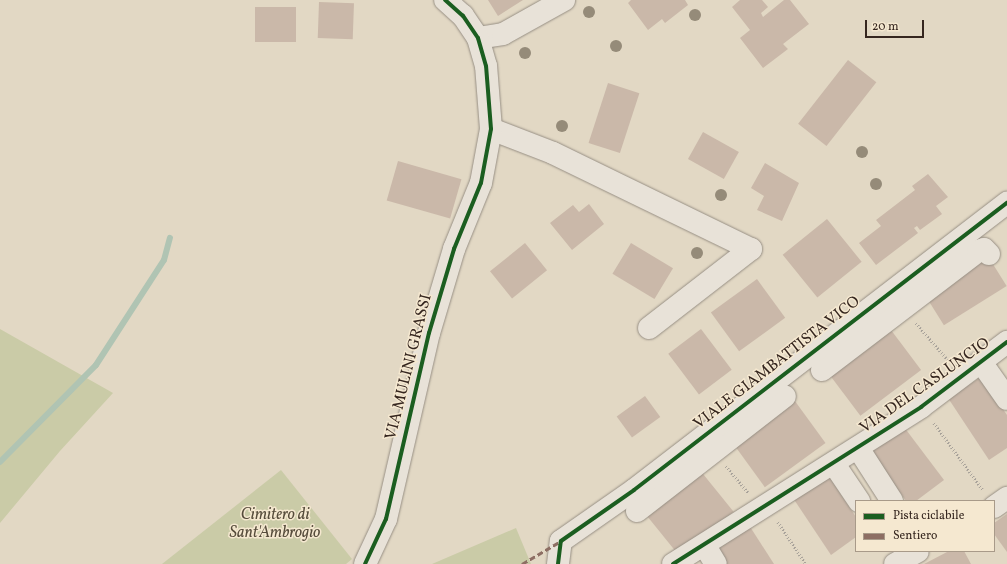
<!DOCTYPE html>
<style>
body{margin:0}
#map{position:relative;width:1007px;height:564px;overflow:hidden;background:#e2d8c4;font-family:Vollkorn,serif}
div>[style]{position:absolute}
.green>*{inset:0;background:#cacba7}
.stream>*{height:6px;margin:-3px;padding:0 3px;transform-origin:3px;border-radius:3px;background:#b0c4b3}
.building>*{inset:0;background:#cab8a9;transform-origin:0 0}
.path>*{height:2.5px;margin-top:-1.25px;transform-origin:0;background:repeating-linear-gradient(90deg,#a8a29a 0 1px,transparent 0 3px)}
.roads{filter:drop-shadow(0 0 1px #978f84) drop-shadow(0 0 1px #978f84)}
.minor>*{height:22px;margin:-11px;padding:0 11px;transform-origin:11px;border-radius:11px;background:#e8e2d8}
.quiet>*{height:3px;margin-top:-1.5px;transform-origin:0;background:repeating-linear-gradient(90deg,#8d6e63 0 6px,transparent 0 9px)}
.cycleway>*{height:4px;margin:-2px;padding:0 2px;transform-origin:2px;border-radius:2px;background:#1b5e20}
.trees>*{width:12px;height:12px;margin:-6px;border-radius:50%;background:#958b79}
span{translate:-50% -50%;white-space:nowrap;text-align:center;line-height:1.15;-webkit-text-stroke:3px #f5e8d0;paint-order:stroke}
.street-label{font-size:16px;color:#35261f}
.park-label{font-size:16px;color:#564c3b;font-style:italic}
.legend{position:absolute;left:855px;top:500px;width:140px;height:52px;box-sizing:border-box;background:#f5e8d0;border:1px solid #a89a89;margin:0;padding:5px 7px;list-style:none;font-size:12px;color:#35261f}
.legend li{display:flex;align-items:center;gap:8px;height:20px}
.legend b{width:20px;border:1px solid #a89a89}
.scale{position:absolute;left:865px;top:20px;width:59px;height:18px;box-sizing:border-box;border:2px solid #35261f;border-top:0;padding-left:5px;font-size:12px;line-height:14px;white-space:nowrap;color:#35261f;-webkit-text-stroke:3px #f5e8d0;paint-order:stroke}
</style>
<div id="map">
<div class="green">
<div style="clip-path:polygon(0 329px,113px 393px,60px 451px,0 523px)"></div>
<div style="clip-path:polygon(281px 470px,352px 559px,346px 564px,162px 564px)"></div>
<div style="clip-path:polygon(516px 528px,531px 564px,432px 564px)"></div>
</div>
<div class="stream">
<div style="left:0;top:462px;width:136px;rotate:-45.3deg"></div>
<div style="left:96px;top:365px;width:125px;rotate:-57.1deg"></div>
<div style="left:164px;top:260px;width:23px;rotate:-75deg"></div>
</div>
<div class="building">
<div style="clip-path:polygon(488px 0,523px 0,498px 16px)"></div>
<div style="clip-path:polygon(631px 0,685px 0,688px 5px,665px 23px,662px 19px,648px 30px,628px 3px)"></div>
<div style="clip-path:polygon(740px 0,762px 0,768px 7px,761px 13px,763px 17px,784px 0,790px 0,809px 24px,783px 44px,788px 49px,763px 68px,740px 38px,750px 30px,732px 7px)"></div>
<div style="left:319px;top:2px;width:35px;height:36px;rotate:2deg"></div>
<div style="left:255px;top:7px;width:41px;height:35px"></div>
<div style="left:848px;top:60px;width:36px;height:81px;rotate:38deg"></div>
<div style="left:608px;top:83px;width:33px;height:63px;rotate:18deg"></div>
<div style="left:703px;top:132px;width:41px;height:31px;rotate:29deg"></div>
<div style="left:398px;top:161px;width:66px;height:41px;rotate:16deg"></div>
<div style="clip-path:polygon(765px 163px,799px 183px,782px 221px,757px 210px,764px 196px,751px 188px)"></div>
<div style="clip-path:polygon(928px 174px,948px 197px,936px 206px,942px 214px,920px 230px,917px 226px,914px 228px,918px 233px,876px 265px,859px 243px,881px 226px,876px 220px,915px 190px,912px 186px)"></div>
<div style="clip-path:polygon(589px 204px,604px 224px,572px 250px,550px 223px,573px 205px,579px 212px)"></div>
<div style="left:827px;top:219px;width:55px;height:57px;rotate:51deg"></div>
<div style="left:525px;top:243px;width:35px;height:45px;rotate:51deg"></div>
<div style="left:631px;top:243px;width:49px;height:36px;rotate:31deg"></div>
<div style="left:986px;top:253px;width:39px;height:74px;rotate:58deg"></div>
<div style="left:757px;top:279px;width:48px;height:57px;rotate:54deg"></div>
<div style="left:888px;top:326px;width:55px;height:76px;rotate:53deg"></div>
<div style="left:701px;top:329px;width:51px;height:41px;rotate:53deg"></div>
<div style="clip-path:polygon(981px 377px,1007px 415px,1007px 448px,989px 460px,948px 398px)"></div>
<div style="left:645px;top:396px;width:26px;height:35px;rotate:54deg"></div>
<div style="left:792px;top:397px;width:57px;height:75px;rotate:54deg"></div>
<div style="clip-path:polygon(901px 423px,944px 480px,916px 501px,906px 501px,866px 446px)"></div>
<div style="left:699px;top:469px;width:55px;height:70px;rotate:51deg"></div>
<div style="clip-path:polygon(826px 472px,856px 517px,856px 537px,831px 555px,791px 495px)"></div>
<div style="clip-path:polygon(1007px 514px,1007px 552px,994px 534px,994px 523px)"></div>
<div style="clip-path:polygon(747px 522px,774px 564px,725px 564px,712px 544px)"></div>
<div style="clip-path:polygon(949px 551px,964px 551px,971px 564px,924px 564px)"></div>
</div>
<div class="path">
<div style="left:916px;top:323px;width:49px;rotate:49.1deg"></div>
<div style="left:934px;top:423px;width:83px;rotate:53.8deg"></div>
<div style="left:726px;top:466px;width:35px;rotate:50deg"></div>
<div style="left:778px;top:522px;width:50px;rotate:56.3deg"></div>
</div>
<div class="roads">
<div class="minor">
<div style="left:478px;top:38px;width:25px;rotate:-9deg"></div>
<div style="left:503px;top:34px;width:70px;rotate:-29.1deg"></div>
<div style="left:491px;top:129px;width:66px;rotate:21.2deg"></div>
<div style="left:553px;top:153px;width:220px;rotate:25.9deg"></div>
<div style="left:751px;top:249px;width:129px;rotate:142.2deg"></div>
<div style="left:981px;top:362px;width:45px;rotate:54.9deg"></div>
<div style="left:822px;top:370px;width:196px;rotate:-37.3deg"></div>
<div style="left:978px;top:251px;width:6px;rotate:-18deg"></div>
<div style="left:984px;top:249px;width:7px;rotate:45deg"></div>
<div style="left:858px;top:448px;width:63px;rotate:57.3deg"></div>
<div style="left:834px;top:464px;width:45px;rotate:56deg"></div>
<div style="left:994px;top:507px;width:16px;rotate:-35deg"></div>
<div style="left:637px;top:511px;width:187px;rotate:-37.8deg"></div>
<div style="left:705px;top:546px;width:21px;rotate:59deg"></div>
<div style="left:365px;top:564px;width:50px;rotate:-65deg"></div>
<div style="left:386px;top:519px;width:191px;rotate:-77deg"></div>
<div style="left:429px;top:333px;width:88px;rotate:-73.4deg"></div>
<div style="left:454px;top:249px;width:71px;rotate:-67.8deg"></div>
<div style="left:481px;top:183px;width:55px;rotate:-79.5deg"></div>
<div style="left:491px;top:129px;width:63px;rotate:-94.5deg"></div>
<div style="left:486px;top:66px;width:29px;rotate:-106deg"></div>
<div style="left:478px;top:38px;width:27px;rotate:-124deg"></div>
<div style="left:463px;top:16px;width:24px;rotate:-138deg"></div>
<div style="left:558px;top:564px;width:23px;rotate:-83deg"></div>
<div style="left:561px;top:541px;width:89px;rotate:-34.9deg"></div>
<div style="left:634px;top:490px;width:471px;rotate:-37.6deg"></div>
<div style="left:673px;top:564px;width:294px;rotate:-32.3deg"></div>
<div style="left:921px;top:407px;width:108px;rotate:-37.1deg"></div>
<div style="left:895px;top:564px;width:26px;rotate:-29deg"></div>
</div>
</div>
<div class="quiet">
<div style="left:522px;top:564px;width:45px;rotate:-30.5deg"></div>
</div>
<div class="cycleway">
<div style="left:365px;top:564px;width:50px;rotate:-65deg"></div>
<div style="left:386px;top:519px;width:191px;rotate:-77deg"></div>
<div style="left:429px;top:333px;width:88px;rotate:-73.4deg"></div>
<div style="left:454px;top:249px;width:71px;rotate:-67.8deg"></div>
<div style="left:481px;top:183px;width:55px;rotate:-79.5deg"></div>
<div style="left:491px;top:129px;width:63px;rotate:-94.5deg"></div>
<div style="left:486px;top:66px;width:29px;rotate:-106deg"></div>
<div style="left:478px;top:38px;width:27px;rotate:-124deg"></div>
<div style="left:463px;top:16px;width:24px;rotate:-138deg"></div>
<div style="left:558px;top:564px;width:23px;rotate:-83deg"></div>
<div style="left:561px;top:541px;width:89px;rotate:-34.9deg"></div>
<div style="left:634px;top:490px;width:471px;rotate:-37.6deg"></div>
<div style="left:673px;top:564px;width:294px;rotate:-32.3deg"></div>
<div style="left:921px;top:407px;width:108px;rotate:-37.1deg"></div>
</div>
<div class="trees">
<div style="left:589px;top:12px"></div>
<div style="left:695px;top:15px"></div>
<div style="left:616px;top:46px"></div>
<div style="left:525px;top:53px"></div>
<div style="left:562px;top:126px"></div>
<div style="left:862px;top:152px"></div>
<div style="left:876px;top:184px"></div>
<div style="left:721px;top:195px"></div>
<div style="left:697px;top:253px"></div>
</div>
<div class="street-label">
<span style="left:777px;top:363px;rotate:-38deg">VIALE GIAMBATTISTA VICO</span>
<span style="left:409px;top:367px;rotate:-76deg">VIA MULINI GRASSI</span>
<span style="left:925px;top:386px;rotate:-35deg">VIA DEL CASLUNCIO</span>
</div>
<div class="park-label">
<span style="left:275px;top:524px">Cimitero di<br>Sant'Ambrogio</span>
</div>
<ul class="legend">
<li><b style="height:5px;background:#1b5e20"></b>Pista ciclabile</li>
<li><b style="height:5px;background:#8d6e63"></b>Sentiero</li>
</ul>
<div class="scale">20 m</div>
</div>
